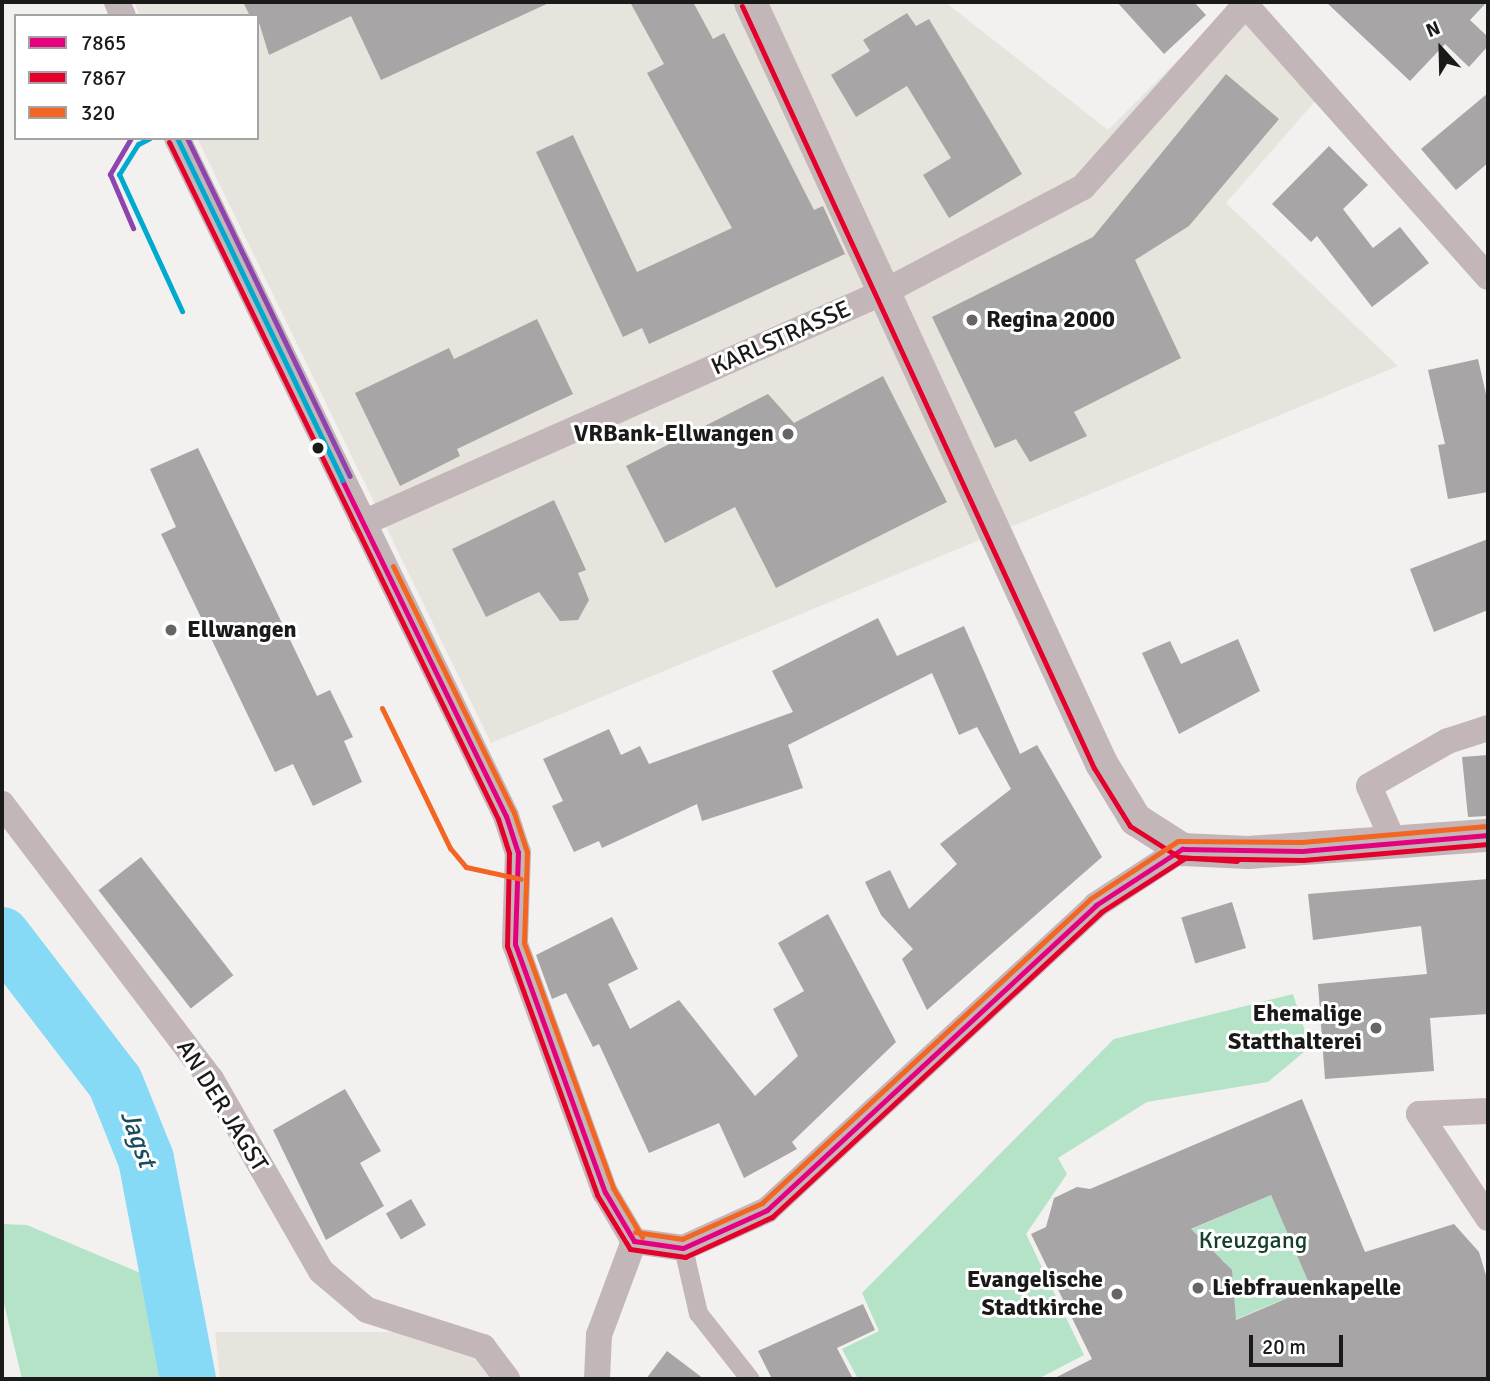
<!DOCTYPE html>
<style>
body{margin:0}
#map{position:relative;width:1490px;height:1381px;overflow:hidden;background:#f3f1ef;font-family:Signika,sans-serif}
div>[style]{position:absolute}
.built>*{inset:0;background:#e7e4dd}
.green>*{inset:0;background:#b5e3c8}
.river>*{height:56px;margin:-28px;padding:0 28px;transform-origin:28px;border-radius:28px;background:#86daf6}
.building>*{inset:0;background:#a7a5a5;transform-origin:0 0}
.pedestrian>*{height:19px;margin:-9.5px;padding:0 9.5px;transform-origin:9.5px;border-radius:9.5px;background:#c3b6b9}
.minor>*{height:26px;margin:-13px;padding:0 13px;transform-origin:13px;border-radius:13px;background:#c3b6b9}
.tertiary>*{height:33px;margin:-16.5px;padding:0 16.5px;transform-origin:16.5px;border-radius:16.5px;background:#c3b6b9}
.bus-1>*{height:5px;margin:-2.5px;padding:0 2.5px;transform-origin:2.5px;border-radius:2.5px;background:#e5007d}
.bus-2>*{height:5px;margin:-2.5px;padding:0 2.5px;transform-origin:2.5px;border-radius:2.5px;background:#e4002b}
.bus-3>*{height:5px;margin:-2.5px;padding:0 2.5px;transform-origin:2.5px;border-radius:2.5px;background:#f26522}
.bus-4>*{height:5px;margin:-2.5px;padding:0 2.5px;transform-origin:2.5px;border-radius:2.5px;background:#00a9ce}
.bus-5>*{height:5px;margin:-2.5px;padding:0 2.5px;transform-origin:2.5px;border-radius:2.5px;background:#8e44ad}
.dots>*{width:19px;height:19px;translate:-50% -50%;box-sizing:border-box;border:4px solid #fff;border-radius:50%}
span{translate:-50% -50%;white-space:nowrap;text-align:center;line-height:1.15;-webkit-text-stroke:6px #fff;paint-order:stroke}
.poi-label{font-size:24px;color:#1a1a18;font-weight:700}
.left{translate:0 -50%;text-align:left}
.right{translate:-100% -50%;text-align:right}
.street-label{font-size:24px;color:#1a1a18}
.park-label{font-size:24px;color:#16402b}
.water-label{font-size:26px;color:#194d5d;font-style:italic}
.frame{position:absolute;inset:0;border:4px solid #1a1a18;pointer-events:none}
.legend{position:absolute;left:14px;top:14px;width:245px;height:126px;box-sizing:border-box;background:#fff;border:2px solid #a3a3a3;margin:0;padding:9px 12px;list-style:none;font-size:21px;color:#1a1a18}
.legend li{display:flex;align-items:center;gap:14px;height:35px}
.legend b{width:35px;border:2px solid #a3a3a3}
.north{position:absolute;left:1406px;top:14px;width:70px;height:70px;-webkit-text-stroke:5px #fff;paint-order:stroke;rotate:338deg;font-size:19px;font-weight:700;line-height:28px;text-align:center;color:#1a1a18}
.north::after{content:'';display:block;margin:auto;width:24px;height:32px;background:#1a1a18;clip-path:polygon(50% 0,100% 100%,50% 72%,0 100%)}
.scale{position:absolute;left:1249px;top:1335px;width:94px;height:32px;box-sizing:border-box;border:4px solid #1a1a18;border-top:0;padding-left:9px;font-size:21px;line-height:24px;white-space:nowrap;color:#1a1a18;-webkit-text-stroke:5px #fff;paint-order:stroke}
</style>
<div id="map">
<div class="built">
<div style="clip-path:polygon(134px 2px,945px 2px,1108px 130px,1236px 2px,1332px 82px,1226px 203px,1398px 366px,491px 743px,197px 138px,257px 138px,257px 16px,140px 16px)"></div>
<div style="clip-path:polygon(215px 1332px,445px 1332px,501px 1379px,220px 1379px)"></div>
</div>
<div class="green">
<div style="clip-path:polygon(1293px 994px,1310px 1047px,1268px 1082px,1147px 1102px,1058px 1158px,1067px 1174px,1026px 1234px,1084px 1355px,1038px 1379px,858px 1379px,842px 1349px,879px 1331px,862px 1293px,1114px 1039px)"></div>
<div style="clip-path:polygon(1271px 1195px,1311px 1288px,1208px 1331px,1233px 1278px,1224px 1261px,1169px 1239px)"></div>
<div style="clip-path:polygon(2px 1224px,27px 1225px,157px 1280px,172px 1379px,22px 1379px,2px 1295px)"></div>
</div>
<div class="river">
<div style="left:2px;top:935px;width:185px;rotate:52.5deg"></div>
<div style="left:115px;top:1082px;width:83px;rotate:68.1deg"></div>
<div style="left:146px;top:1159px;width:224px;rotate:79.2deg"></div>
</div>
<div class="building">
<div style="clip-path:polygon(243px 2px,551px 2px,381px 80px,351px 16px,269px 55px,257px 16px,250px 16px)"></div>
<div style="clip-path:polygon(630px 2px,693px 2px,713px 39px,724px 33px,814px 210px,823px 206px,845px 254px,649px 344px,642px 328px,623px 337px,536px 152px,573px 135px,637px 272px,732px 228px,647px 73px,664px 64px)"></div>
<div style="clip-path:polygon(1117px 2px,1194px 2px,1206px 15px,1164px 54px)"></div>
<div style="clip-path:polygon(1326px 2px,1487px 2px,1470px 20px,1488px 37px,1488px 46px,1469px 67px,1445px 44px,1410px 81px)"></div>
<div style="clip-path:polygon(907px 13px,916px 26px,929px 19px,1022px 174px,949px 218px,923px 175px,951px 158px,907px 86px,856px 117px,831px 75px,870px 51px,863px 40px)"></div>
<div style="clip-path:polygon(1226px 74px,1279px 119px,1189px 226px,1135px 260px,1181px 358px,1074px 412px,1087px 436px,1030px 462px,1016px 439px,995px 448px,932px 317px,1093px 237px)"></div>
<div style="clip-path:polygon(1488px 93px,1488px 163px,1456px 190px,1421px 149px)"></div>
<div style="clip-path:polygon(1329px 146px,1368px 185px,1343px 209px,1373px 248px,1400px 227px,1429px 263px,1372px 307px,1317px 236px,1311px 242px,1272px 204px)"></div>
<div style="clip-path:polygon(537px 319px,573px 394px,457px 449px,460px 456px,400px 486px,355px 393px,449px 348px,454px 359px)"></div>
<div style="clip-path:polygon(1478px 359px,1488px 403px,1488px 492px,1448px 499px,1438px 445px,1445px 444px,1428px 370px)"></div>
<div style="clip-path:polygon(883px 376px,947px 502px,776px 588px,735px 507px,665px 543px,626px 466px,768px 394px,794px 423px)"></div>
<div style="clip-path:polygon(198px 448px,317px 696px,330px 690px,353px 737px,344px 741px,362px 782px,313px 806px,293px 764px,275px 772px,161px 534px,176px 527px,150px 469px)"></div>
<div style="clip-path:polygon(554px 500px,586px 570px,578px 573px,589px 600px,578px 620px,560px 621px,539px 592px,486px 617px,452px 549px)"></div>
<div style="clip-path:polygon(1488px 539px,1488px 610px,1434px 632px,1410px 569px)"></div>
<div style="clip-path:polygon(878px 618px,897px 656px,964px 626px,1020px 754px,1037px 745px,1102px 857px,927px 1010px,902px 959px,913px 949px,881px 915px,865px 882px,890px 870px,909px 909px,957px 864px,940px 844px,1011px 789px,977px 727px,959px 735px,932px 673px,788px 745px,803px 788px,702px 821px,697px 804px,602px 848px,599px 841px,574px 852px,552px 806px,563px 801px,543px 759px,609px 729px,621px 755px,640px 746px,649px 764px,793px 712px,772px 671px)"></div>
<div style="clip-path:polygon(1238px 639px,1260px 691px,1179px 734px,1142px 653px,1170px 641px,1181px 664px)"></div>
<div style="clip-path:polygon(1488px 755px,1488px 816px,1468px 817px,1462px 757px)"></div>
<div style="left:141px;top:857px;width:150px;height:54px;rotate:52deg"></div>
<div style="clip-path:polygon(1488px 879px,1488px 1014px,1430px 1018px,1434px 1071px,1325px 1079px,1318px 984px,1427px 974px,1421px 926px,1313px 940px,1308px 894px)"></div>
<div style="left:1232px;top:902px;width:48px;height:53px;rotate:73deg"></div>
<div style="clip-path:polygon(828px 914px,896px 1042px,792px 1142px,797px 1149px,744px 1178px,719px 1123px,649px 1153px,599px 1044px,593px 1047px,566px 993px,552px 999px,536px 955px,612px 917px,638px 969px,608px 984px,630px 1029px,679px 1000px,755px 1096px,798px 1056px,773px 1009px,804px 991px,778px 943px)"></div>
<div style="clip-path:polygon(345px 1089px,381px 1151px,360px 1163px,384px 1206px,326px 1240px,273px 1130px)"></div>
<div style="clip-path:polygon(evenodd,1302px 1099px,1365px 1252px,1454px 1224px,1479px 1252px,1488px 1282px,1488px 1379px,1053px 1379px,1092px 1359px,1031px 1234px,1046px 1227px,1054px 1198px,1077px 1187px,1090px 1189px,1302px 1099px,1271px 1195px,1311px 1288px,1236px 1320px,1232px 1270px,1191px 1229px,1271px 1195px)"></div>
<div style="left:411px;top:1199px;width:30px;height:29px;rotate:60deg"></div>
<div style="clip-path:polygon(863px 1304px,875px 1330px,837px 1348px,853px 1379px,772px 1379px,758px 1351px)"></div>
<div style="clip-path:polygon(667px 1351px,704px 1379px,646px 1379px)"></div>
</div>
<div class="pedestrian">
<div style="left:683px;top:1248px;width:67px;rotate:77deg"></div>
<div style="left:698px;top:1313px;width:84px;rotate:51.8deg"></div>
</div>
<div class="minor">
<div style="left:117px;top:2px;width:15px;rotate:67deg"></div>
<div style="left:1243px;top:2px;width:368px;rotate:48.3deg"></div>
<div style="left:177px;top:138px;width:754px;rotate:64.11deg"></div>
<div style="left:506px;top:816px;width:38px;rotate:72deg"></div>
<div style="left:518px;top:852px;width:92px;rotate:91.9deg"></div>
<div style="left:515px;top:944px;width:264px;rotate:70.1deg"></div>
<div style="left:605px;top:1192px;width:57px;rotate:59.4deg"></div>
<div style="left:363px;top:523px;width:572px;rotate:-23.92deg"></div>
<div style="left:886px;top:291px;width:223px;rotate:-27.8deg"></div>
<div style="left:1083px;top:187px;width:245px;rotate:-48.3deg"></div>
<div style="left:2px;top:804px;width:345px;rotate:52.8deg"></div>
<div style="left:211px;top:1079px;width:221px;rotate:60.2deg"></div>
<div style="left:321px;top:1271px;width:60px;rotate:40.3deg"></div>
<div style="left:367px;top:1310px;width:122px;rotate:17.7deg"></div>
<div style="left:483px;top:1347px;width:40px;rotate:53deg"></div>
<div style="left:1394px;top:843px;width:62px;rotate:-113.7deg"></div>
<div style="left:1369px;top:786px;width:91px;rotate:-29.7deg"></div>
<div style="left:1448px;top:741px;width:42px;rotate:-18deg"></div>
<div style="left:1419px;top:1114px;width:125px;rotate:56.4deg"></div>
<div style="left:1419px;top:1114px;width:69px;rotate:-2.5deg"></div>
<div style="left:634px;top:1241px;width:49px;rotate:8.1deg"></div>
<div style="left:683px;top:1248px;width:92px;rotate:-24.3deg"></div>
<div style="left:767px;top:1210px;width:449px;rotate:-42.8deg"></div>
<div style="left:1096px;top:905px;width:103px;rotate:-33.1deg"></div>
<div style="left:597px;top:1379px;width:44px;rotate:-87.4deg"></div>
<div style="left:599px;top:1335px;width:100px;rotate:-69.6deg"></div>
</div>
<div class="tertiary">
<div style="left:750px;top:2px;width:838px;rotate:65.24deg"></div>
<div style="left:1101px;top:763px;width:66px;rotate:58.7deg"></div>
<div style="left:1135px;top:819px;width:56px;rotate:32.6deg"></div>
<div style="left:1182px;top:849px;width:66px;rotate:2.6deg"></div>
<div style="left:1248px;top:852px;width:241px;rotate:-4.1deg"></div>
</div>
<div class="bus-1">
<div style="left:342px;top:480px;width:374px;rotate:64deg"></div>
<div style="left:506px;top:816px;width:38px;rotate:72deg"></div>
<div style="left:518px;top:852px;width:92px;rotate:91.9deg"></div>
<div style="left:515px;top:944px;width:264px;rotate:70.1deg"></div>
<div style="left:605px;top:1192px;width:57px;rotate:59.4deg"></div>
<div style="left:634px;top:1241px;width:49px;rotate:8.1deg"></div>
<div style="left:683px;top:1248px;width:92px;rotate:-24.3deg"></div>
<div style="left:767px;top:1210px;width:449px;rotate:-42.8deg"></div>
<div style="left:1096px;top:905px;width:103px;rotate:-33.1deg"></div>
<div style="left:1182px;top:849px;width:120px;rotate:1deg"></div>
<div style="left:1302px;top:851px;width:187px;rotate:-4.9deg"></div>
</div>
<div class="bus-2">
<div style="left:742px;top:6px;width:839px;rotate:65.21deg"></div>
<div style="left:1094px;top:768px;width:68px;rotate:58.2deg"></div>
<div style="left:1130px;top:826px;width:58px;rotate:32.3deg"></div>
<div style="left:1179px;top:857px;width:58px;rotate:3.9deg"></div>
<div style="left:169px;top:142px;width:753px;rotate:64.08deg"></div>
<div style="left:498px;top:819px;width:36px;rotate:72deg"></div>
<div style="left:509px;top:853px;width:93px;rotate:91.2deg"></div>
<div style="left:507px;top:946px;width:265px;rotate:70.1deg"></div>
<div style="left:597px;top:1195px;width:63px;rotate:58.6deg"></div>
<div style="left:630px;top:1249px;width:56px;rotate:8.3deg"></div>
<div style="left:685px;top:1257px;width:96px;rotate:-24.7deg"></div>
<div style="left:772px;top:1217px;width:449px;rotate:-42.8deg"></div>
<div style="left:1101px;top:912px;width:100px;rotate:-32.7deg"></div>
<div style="left:1185px;top:858px;width:118px;rotate:1deg"></div>
<div style="left:1303px;top:860px;width:186px;rotate:-4.9deg"></div>
</div>
<div class="bus-3">
<div style="left:393px;top:566px;width:275px;rotate:63.9deg"></div>
<div style="left:514px;top:813px;width:41px;rotate:71.6deg"></div>
<div style="left:527px;top:852px;width:91px;rotate:91.9deg"></div>
<div style="left:524px;top:943px;width:261px;rotate:70deg"></div>
<div style="left:613px;top:1188px;width:57px;rotate:59.4deg"></div>
<div style="left:382px;top:708px;width:156px;rotate:64.1deg"></div>
<div style="left:450px;top:848px;width:25px;rotate:50deg"></div>
<div style="left:466px;top:867px;width:56px;rotate:12.3deg"></div>
<div style="left:635px;top:1232px;width:48px;rotate:8.5deg"></div>
<div style="left:682px;top:1239px;width:88px;rotate:-24.2deg"></div>
<div style="left:762px;top:1203px;width:447px;rotate:-42.8deg"></div>
<div style="left:1090px;top:899px;width:105px;rotate:-33.4deg"></div>
<div style="left:1178px;top:841px;width:124px;rotate:0.5deg"></div>
<div style="left:1302px;top:842px;width:186px;rotate:-4.9deg"></div>
</div>
<div class="bus-4">
<div style="left:150px;top:138px;width:13px;rotate:153deg"></div>
<div style="left:138px;top:144px;width:36px;rotate:122deg"></div>
<div style="left:119px;top:174px;width:151px;rotate:65.3deg"></div>
<div style="left:177px;top:138px;width:380px;rotate:64.2deg"></div>
</div>
<div class="bus-5">
<div style="left:131px;top:138px;width:42px;rotate:120.3deg"></div>
<div style="left:110px;top:174px;width:59px;rotate:66.9deg"></div>
<div style="left:187px;top:138px;width:375px;rotate:64.3deg"></div>
</div>
<div class="dots">
<div style="left:972px;top:320px;background:#666563"></div>
<div style="left:788px;top:434px;background:#666563"></div>
<div style="left:318px;top:448px;background:#1a1a18"></div>
<div style="left:171px;top:630px;background:#666563"></div>
<div style="left:1376px;top:1028px;background:#666563"></div>
<div style="left:1198px;top:1288px;background:#666563"></div>
<div style="left:1117px;top:1294px;background:#666563"></div>
</div>
<div class="poi-label">
<span class="left" style="left:986px;top:320px">Regina 2000</span>
<span class="right" style="left:774px;top:434px">VRBank-Ellwangen</span>
<span class="left" style="left:187px;top:630px">Ellwangen</span>
<span class="right" style="left:1362px;top:1028px">Ehemalige<br>Statthalterei</span>
<span class="right" style="left:1103px;top:1294px">Evangelische<br>Stadtkirche</span>
<span class="left" style="left:1212px;top:1288px">Liebfrauenkapelle</span>
</div>
<div class="street-label">
<span style="left:781px;top:338px;rotate:-24deg">KARLSTRASSE</span>
<span style="left:222px;top:1106px;rotate:58deg">AN DER JAGST</span>
</div>
<div class="park-label">
<span style="left:1253px;top:1241px">Kreuzgang</span>
</div>
<div class="water-label">
<span style="left:137px;top:1139px;rotate:70deg">Jagst</span>
</div>
<div class="frame"></div>
<ul class="legend">
<li><b style="height:9px;background:#e5007d"></b>7865</li>
<li><b style="height:9px;background:#e4002b"></b>7867</li>
<li><b style="height:9px;background:#f26522"></b>320</li>
</ul>
<div class="north">N</div>
<div class="scale">20 m</div>
</div>
